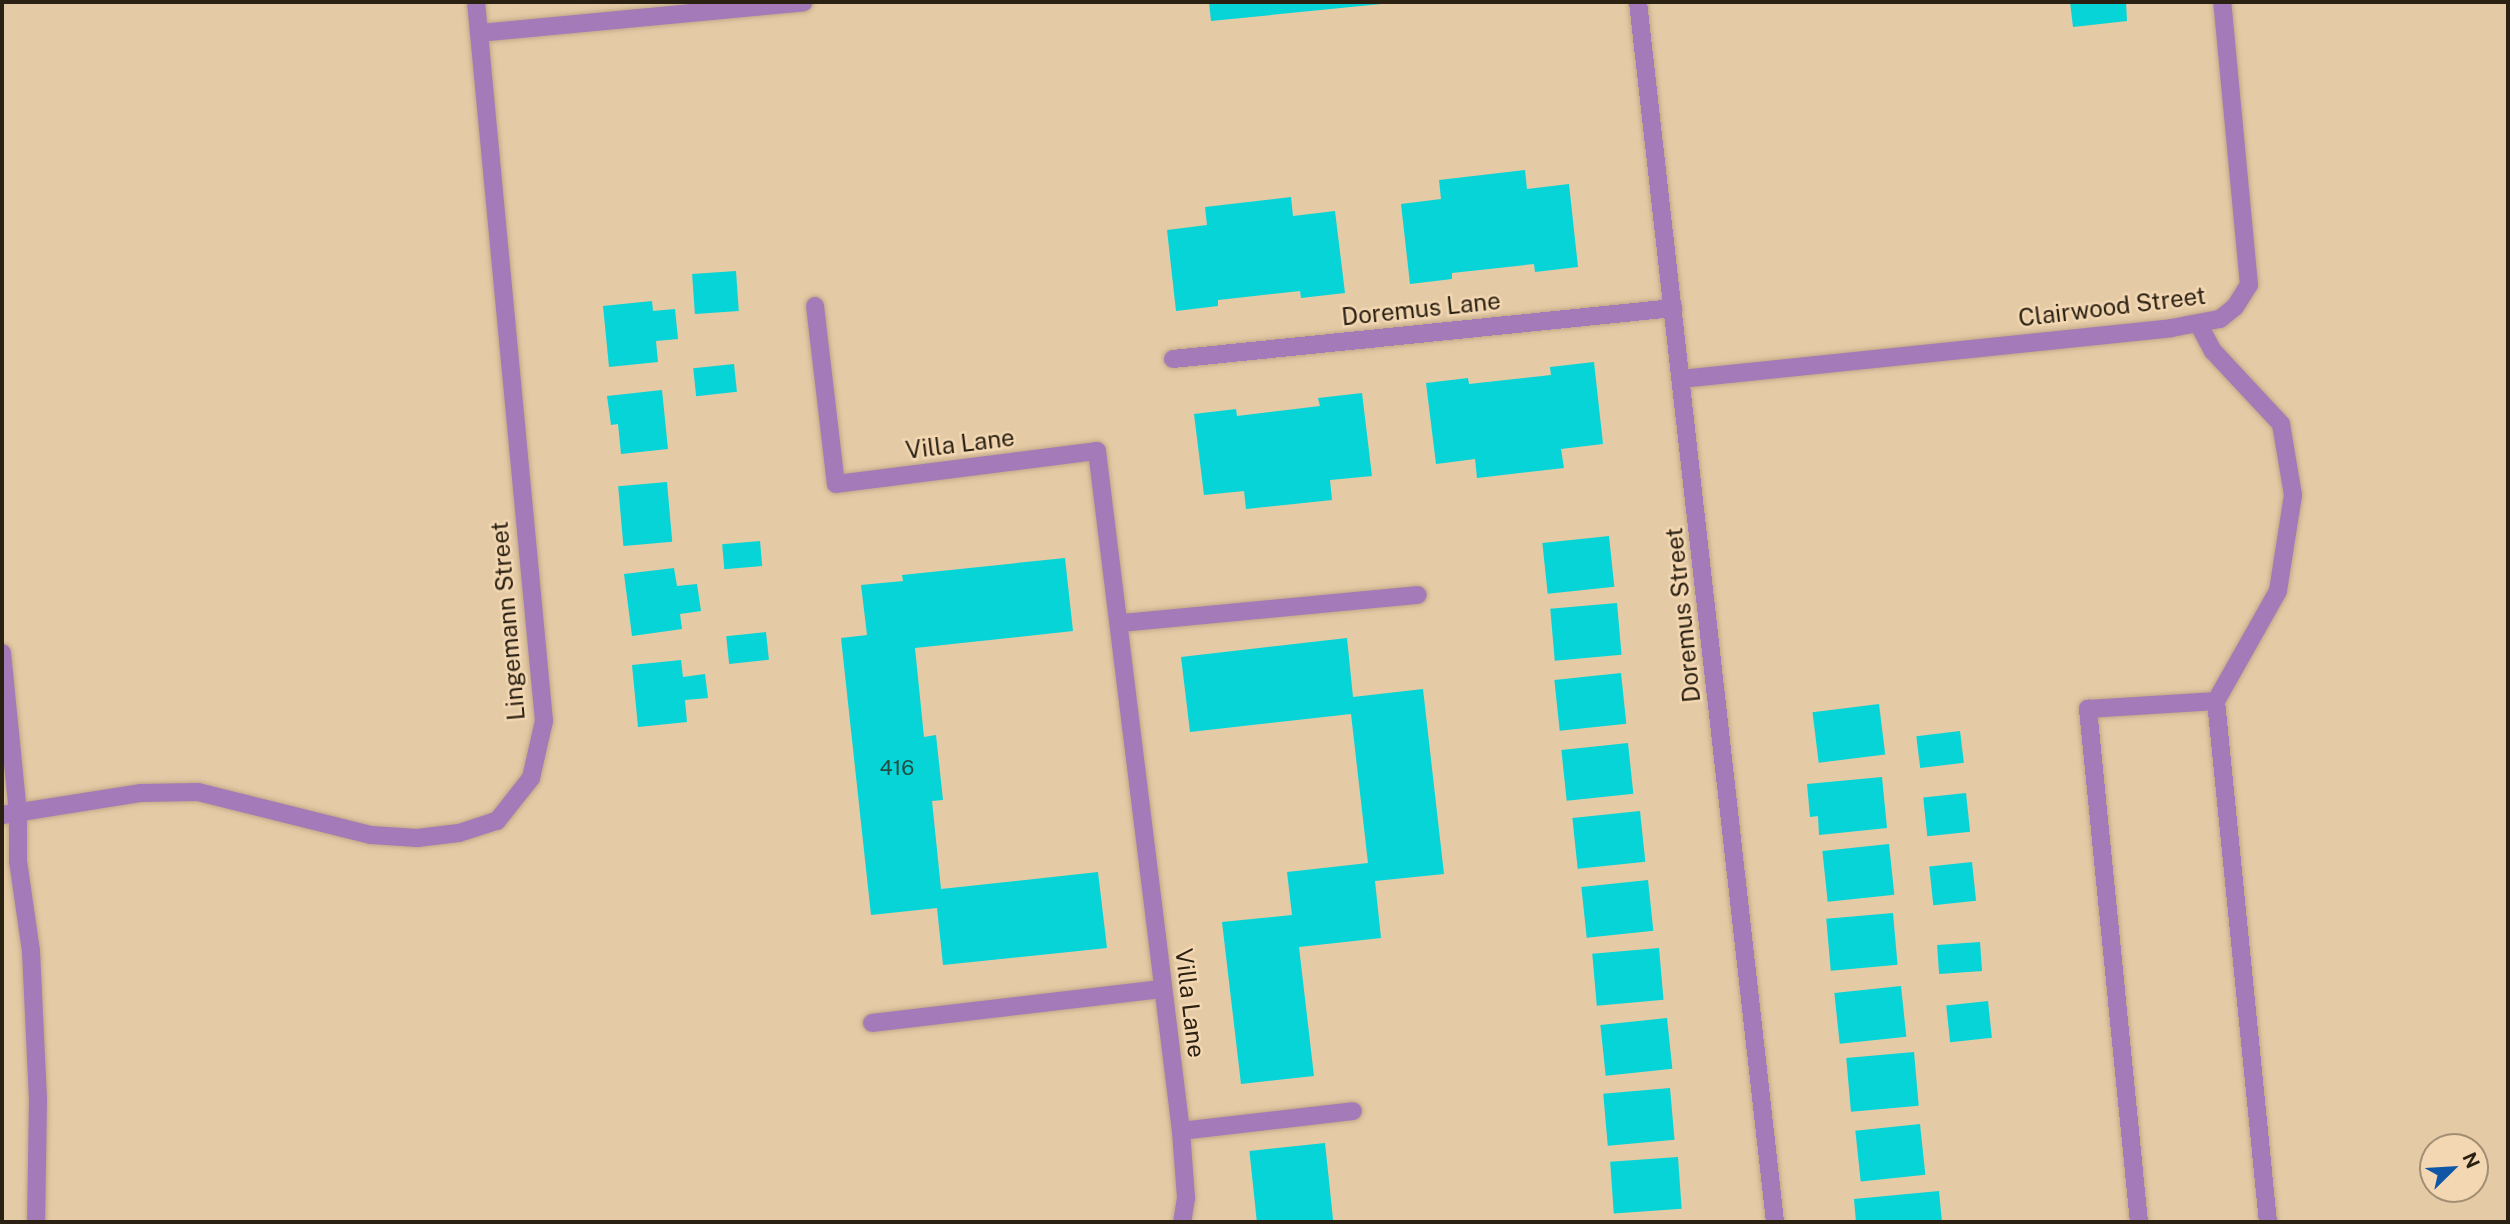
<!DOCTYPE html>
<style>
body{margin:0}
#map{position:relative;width:2510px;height:1224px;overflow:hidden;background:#e4caa5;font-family:"Public Sans",sans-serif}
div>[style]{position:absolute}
.building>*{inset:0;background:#07d4d6;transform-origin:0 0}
.roads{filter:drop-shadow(0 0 2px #bfa888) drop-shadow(0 0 2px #bfa888)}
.minor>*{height:18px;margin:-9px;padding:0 9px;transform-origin:9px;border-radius:9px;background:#a57ab8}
span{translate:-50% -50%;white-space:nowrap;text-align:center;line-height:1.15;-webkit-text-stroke:5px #f2d7b2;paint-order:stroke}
.number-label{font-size:21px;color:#224e44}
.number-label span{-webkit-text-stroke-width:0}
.street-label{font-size:24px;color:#2b2113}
.frame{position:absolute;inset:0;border:4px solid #2b2113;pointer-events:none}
.north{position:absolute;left:2419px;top:1133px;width:70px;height:70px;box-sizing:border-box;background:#f2d7b2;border:2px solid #a28e72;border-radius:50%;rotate:66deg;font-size:19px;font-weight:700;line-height:28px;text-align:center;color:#2b2113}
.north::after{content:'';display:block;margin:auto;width:24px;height:32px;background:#1056a6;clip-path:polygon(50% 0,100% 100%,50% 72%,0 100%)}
</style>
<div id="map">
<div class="building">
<div style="clip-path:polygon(1209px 2px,1381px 2px,1381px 4px,1211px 21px)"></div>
<div style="clip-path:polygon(2070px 2px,2126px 2px,2127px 21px,2073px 27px)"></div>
<div style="clip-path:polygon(1525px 170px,1527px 189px,1569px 184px,1578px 267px,1535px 272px,1534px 264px,1452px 273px,1452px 279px,1410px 284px,1401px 204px,1441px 199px,1439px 180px)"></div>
<div style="clip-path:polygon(1291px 197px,1293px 216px,1335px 211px,1345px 293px,1301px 298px,1300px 291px,1218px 300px,1218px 306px,1176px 311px,1167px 230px,1207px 225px,1205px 207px)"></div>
<div style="left:736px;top:271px;width:40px;height:44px;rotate:86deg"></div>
<div style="clip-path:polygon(652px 301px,653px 311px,675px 309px,678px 339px,656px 341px,658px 362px,609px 367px,603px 306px)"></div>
<div style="clip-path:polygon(1594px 362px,1603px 444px,1561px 449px,1564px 468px,1477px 478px,1475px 459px,1436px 464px,1426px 383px,1468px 378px,1469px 384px,1551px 375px,1550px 367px)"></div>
<div style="left:734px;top:364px;width:28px;height:41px;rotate:84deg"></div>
<div style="clip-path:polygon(662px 390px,668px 449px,621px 454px,618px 424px,611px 425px,607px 396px)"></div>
<div style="clip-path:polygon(1362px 393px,1372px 476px,1330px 480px,1332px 500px,1246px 509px,1244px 491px,1204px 495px,1194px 414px,1236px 409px,1237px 416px,1320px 406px,1318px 398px)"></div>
<div style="left:667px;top:482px;width:60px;height:49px;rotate:85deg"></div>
<div style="left:1609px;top:536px;width:51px;height:67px;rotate:84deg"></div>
<div style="left:760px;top:541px;width:25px;height:38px;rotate:85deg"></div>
<div style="clip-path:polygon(1065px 558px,1073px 631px,915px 648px,924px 737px,936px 735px,943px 800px,932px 801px,941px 889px,1098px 872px,1107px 948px,943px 965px,937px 908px,871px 915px,841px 638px,867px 635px,861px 585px,903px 581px,902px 575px)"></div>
<div style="clip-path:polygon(674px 568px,677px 586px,697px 584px,701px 611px,680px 614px,682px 629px,632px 636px,624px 574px)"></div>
<div style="left:1617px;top:603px;width:52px;height:67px;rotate:85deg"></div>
<div style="left:766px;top:632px;width:28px;height:40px;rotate:84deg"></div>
<div style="clip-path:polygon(1347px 638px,1353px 697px,1423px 689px,1444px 874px,1375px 881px,1381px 938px,1299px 947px,1314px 1076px,1241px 1084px,1222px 922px,1292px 915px,1287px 872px,1368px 863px,1351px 714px,1190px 732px,1181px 657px)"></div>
<div style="clip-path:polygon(681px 660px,683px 677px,705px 674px,708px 698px,685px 700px,687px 722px,638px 727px,632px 665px)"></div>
<div style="left:1621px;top:673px;width:51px;height:67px;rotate:84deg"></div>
<div style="left:1879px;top:704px;width:51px;height:67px;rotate:83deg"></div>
<div style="left:1960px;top:731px;width:32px;height:44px;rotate:83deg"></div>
<div style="left:1628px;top:743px;width:51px;height:67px;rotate:84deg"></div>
<div style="clip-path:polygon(1882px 777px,1887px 828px,1819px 835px,1818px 816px,1810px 817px,1807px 784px)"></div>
<div style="left:1966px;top:793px;width:39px;height:43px;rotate:84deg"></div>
<div style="left:1640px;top:811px;width:51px;height:68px;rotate:84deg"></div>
<div style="left:1889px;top:844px;width:51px;height:67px;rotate:84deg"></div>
<div style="left:1972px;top:862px;width:39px;height:43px;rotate:84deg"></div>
<div style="left:1648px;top:880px;width:51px;height:67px;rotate:84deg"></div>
<div style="left:1893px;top:913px;width:52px;height:67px;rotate:85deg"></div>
<div style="left:1980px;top:942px;width:29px;height:43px;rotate:86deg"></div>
<div style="left:1659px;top:948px;width:52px;height:67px;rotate:85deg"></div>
<div style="left:1901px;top:986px;width:51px;height:67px;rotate:84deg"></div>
<div style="left:1988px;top:1001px;width:37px;height:42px;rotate:84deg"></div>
<div style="left:1667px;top:1018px;width:51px;height:67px;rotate:84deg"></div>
<div style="left:1914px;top:1052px;width:54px;height:68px;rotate:85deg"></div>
<div style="left:1670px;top:1088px;width:52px;height:67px;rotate:85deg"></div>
<div style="left:1920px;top:1124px;width:51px;height:65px;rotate:84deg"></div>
<div style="left:1325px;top:1143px;width:80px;height:76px;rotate:84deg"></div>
<div style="left:1678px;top:1157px;width:52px;height:68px;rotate:86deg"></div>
<div style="clip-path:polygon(1939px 1191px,1942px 1222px,1856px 1222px,1854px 1199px)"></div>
</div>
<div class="roads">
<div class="minor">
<div style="left:1638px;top:2px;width:1228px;rotate:83.59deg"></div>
<div style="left:479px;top:33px;width:326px;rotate:-5.4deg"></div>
<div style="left:815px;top:306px;width:179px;rotate:83.3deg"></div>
<div style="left:836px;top:484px;width:263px;rotate:-7.2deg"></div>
<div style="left:1097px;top:451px;width:685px;rotate:82.96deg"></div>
<div style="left:1181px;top:1131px;width:67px;rotate:85.7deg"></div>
<div style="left:1186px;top:1198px;width:24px;rotate:99deg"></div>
<div style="left:2199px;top:325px;width:30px;rotate:62deg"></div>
<div style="left:2213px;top:351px;width:100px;rotate:47deg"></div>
<div style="left:2281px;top:424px;width:72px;rotate:80.4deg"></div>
<div style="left:2293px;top:495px;width:97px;rotate:98.9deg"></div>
<div style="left:2278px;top:591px;width:126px;rotate:119.4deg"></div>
<div style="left:2216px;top:701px;width:524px;rotate:84.3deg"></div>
<div style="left:1173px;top:359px;width:503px;rotate:-5.82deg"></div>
<div style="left:1681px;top:379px;width:493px;rotate:-5.9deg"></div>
<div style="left:2171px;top:328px;width:50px;rotate:-10.4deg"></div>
<div style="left:2220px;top:319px;width:19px;rotate:-39deg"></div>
<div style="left:2235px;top:307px;width:26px;rotate:-58deg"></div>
<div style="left:2249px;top:285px;width:284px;rotate:-95.4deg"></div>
<div style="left:1121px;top:623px;width:298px;rotate:-5.4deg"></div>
<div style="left:2px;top:653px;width:161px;rotate:84.3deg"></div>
<div style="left:18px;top:813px;width:48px;rotate:90deg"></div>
<div style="left:18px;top:861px;width:91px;rotate:81.8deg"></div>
<div style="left:31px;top:951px;width:148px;rotate:87.3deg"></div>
<div style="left:38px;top:1099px;width:123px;rotate:90.9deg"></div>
<div style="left:2px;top:815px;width:141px;rotate:-9deg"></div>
<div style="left:141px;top:793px;width:57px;rotate:-1deg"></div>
<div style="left:198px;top:792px;width:178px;rotate:14deg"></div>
<div style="left:371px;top:835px;width:46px;rotate:3.7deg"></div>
<div style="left:417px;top:838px;width:42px;rotate:-6.8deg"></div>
<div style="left:459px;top:833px;width:40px;rotate:-18deg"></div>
<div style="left:497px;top:821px;width:55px;rotate:-51.7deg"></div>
<div style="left:531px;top:778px;width:58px;rotate:-77.2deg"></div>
<div style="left:544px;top:721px;width:722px;rotate:-95.4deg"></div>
<div style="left:872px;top:1023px;width:293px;rotate:-6.7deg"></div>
<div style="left:1181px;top:1131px;width:173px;rotate:-6.6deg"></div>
<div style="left:2139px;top:1222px;width:516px;rotate:-95.68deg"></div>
<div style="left:2088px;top:709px;width:128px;rotate:-3.6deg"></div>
</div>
</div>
<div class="number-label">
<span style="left:897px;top:768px">416</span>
</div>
<div class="street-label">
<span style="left:2112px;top:307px;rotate:-7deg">Clairwood Street</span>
<span style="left:1421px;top:309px;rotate:-6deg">Doremus Lane</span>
<span style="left:960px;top:444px;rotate:-7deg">Villa Lane</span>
<span style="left:1683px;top:615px;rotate:-96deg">Doremus Street</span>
<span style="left:508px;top:621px;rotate:-95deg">Lingemann Street</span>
<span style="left:1190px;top:1003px;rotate:83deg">Villa Lane</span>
</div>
<div class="frame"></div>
<div class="north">N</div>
</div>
